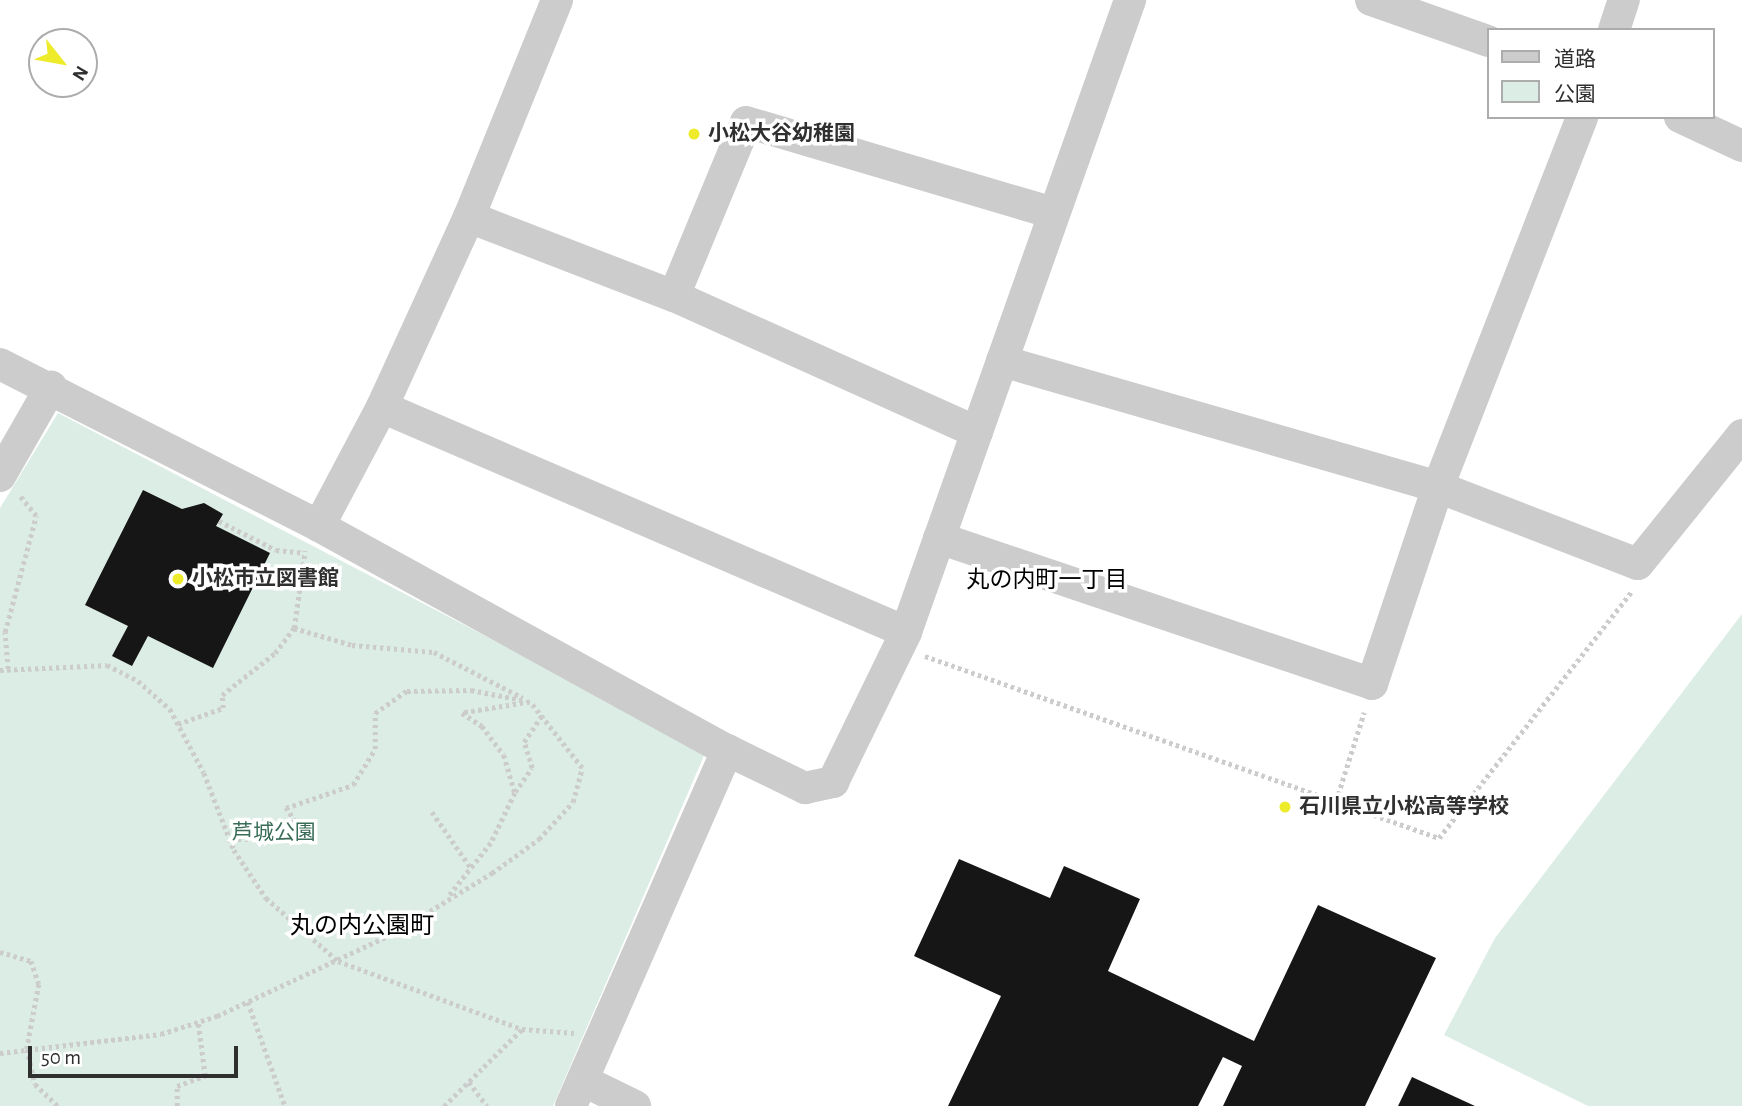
<!DOCTYPE html>
<meta charset="utf-8">
<style>
body{margin:0}
#map{position:relative;width:1742px;height:1106px;overflow:hidden;background:#fff;font-family:"Alegreya Sans","Noto Sans JP",sans-serif}
div>[style]{position:absolute}
.green>*{inset:0;background:#dcede5}
.building>*{inset:0;background:#161616}
.path>*{height:4.5px;margin-top:-2.25px;transform-origin:0;background:repeating-linear-gradient(90deg,#ccc 0 3.5px,transparent 0 7px)}
.minor>*{height:32px;margin:-16px;padding:0 16px;transform-origin:16px;border-radius:16px;background:#ccc}
.dots>*{width:19px;height:19px;translate:-50% -50%;box-sizing:border-box;border:4px solid #fff;border-radius:50%}
span{translate:-50% -50%;white-space:nowrap;text-align:center;line-height:1.15;-webkit-text-stroke:7px #fff;paint-order:stroke}
.poi-label{font-size:21px;color:#2f2f2f;font-weight:700}
.left{translate:0 -50%;text-align:left}
.park-label{font-size:21px;color:#3a6d58}
.neighbourhood-label{font-size:23px;color:#000}
.quarter-label{font-size:24px;color:#000}
.legend{position:absolute;left:1487px;top:28px;width:228px;height:91px;box-sizing:border-box;background:#fff;border:2px solid #acacac;margin:0;padding:9px 12px;list-style:none;font-size:21px;color:#2f2f2f}
.legend li{display:flex;align-items:center;gap:14px;height:35px}
.legend b{width:35px;border:2px solid #acacac}
.north{position:absolute;left:28px;top:28px;width:70px;height:70px;box-sizing:border-box;background:#fff;border:2px solid #acacac;border-radius:50%;rotate:121deg;font-size:19px;font-weight:700;line-height:28px;text-align:center;color:#2f2f2f}
.north::after{content:'';display:block;margin:auto;width:24px;height:32px;background:#edeb2a;clip-path:polygon(50% 0,100% 100%,50% 72%,0 100%)}
.scale{position:absolute;left:28px;top:1046px;width:210px;height:32px;box-sizing:border-box;border:4px solid #2f2f2f;border-top:0;padding-left:9px;font-size:21px;line-height:24px;white-space:nowrap;color:#2f2f2f;-webkit-text-stroke:5px #fff;paint-order:stroke}
</style>
<div id="map">
<div class="green">
<div style="clip-path:polygon(58px 413px,706px 751px,553px 1106px,0 1106px,0 508px)"></div>
<div style="clip-path:polygon(1742px 614px,1742px 1106px,1588px 1106px,1444px 1035px,1495px 938px)"></div>
</div>
<div class="building">
<div style="clip-path:polygon(143px 490px,182px 509px,204px 503px,223px 514px,216px 526px,270px 553px,213px 668px,148px 636px,132px 666px,112px 656px,128px 626px,85px 605px)"></div>
<div style="clip-path:polygon(959px 859px,1050px 898px,1064px 866px,1140px 899px,1108px 971px,1254px 1041px,1318px 905px,1436px 958px,1365px 1106px,1223px 1106px,1242px 1066px,1223px 1057px,1198px 1106px,948px 1106px,1001px 996px,914px 956px)"></div>
<div style="clip-path:polygon(1412px 1077px,1475px 1106px,1398px 1106px)"></div>
</div>
<div class="path">
<div style="left:219px;top:521px;width:64px;rotate:27deg"></div>
<div style="left:276px;top:550px;width:27px;rotate:6deg"></div>
<div style="left:294px;top:628px;width:60px;rotate:16.3deg"></div>
<div style="left:352px;top:645px;width:82px;rotate:4.9deg"></div>
<div style="left:434px;top:652px;width:100px;rotate:27.3deg"></div>
<div style="left:925px;top:656px;width:545px;rotate:19.5deg"></div>
<div style="left:1439px;top:838px;width:313px;rotate:-52deg"></div>
<div style="left:8px;top:669px;width:37px;rotate:-95deg"></div>
<div style="left:5px;top:632px;width:120px;rotate:-75deg"></div>
<div style="left:36px;top:516px;width:27px;rotate:-129deg"></div>
<div style="left:0;top:670px;width:107px;rotate:-2.7deg"></div>
<div style="left:107px;top:665px;width:35px;rotate:27deg"></div>
<div style="left:138px;top:681px;width:43px;rotate:41.2deg"></div>
<div style="left:170px;top:709px;width:72px;rotate:62deg"></div>
<div style="left:204px;top:773px;width:83px;rotate:68.7deg"></div>
<div style="left:234px;top:850px;width:58px;rotate:56.3deg"></div>
<div style="left:266px;top:898px;width:96px;rotate:41.2deg"></div>
<div style="left:338px;top:961px;width:196px;rotate:20.3deg"></div>
<div style="left:522px;top:1029px;width:52px;rotate:4.4deg"></div>
<div style="left:178px;top:724px;width:48px;rotate:-19.6deg"></div>
<div style="left:223px;top:708px;width:13px;rotate:-94deg"></div>
<div style="left:222px;top:695px;width:68px;rotate:-38.4deg"></div>
<div style="left:275px;top:653px;width:31px;rotate:-53deg"></div>
<div style="left:294px;top:628px;width:78px;rotate:-81.9deg"></div>
<div style="left:515px;top:792px;width:29px;rotate:-55deg"></div>
<div style="left:532px;top:768px;width:27px;rotate:-107deg"></div>
<div style="left:524px;top:742px;width:32px;rotate:-56deg"></div>
<div style="left:1336px;top:801px;width:93px;rotate:-72.5deg"></div>
<div style="left:432px;top:812px;width:68px;rotate:55.1deg"></div>
<div style="left:231px;top:840px;width:40px"></div>
<div style="left:271px;top:840px;width:30px;rotate:-37deg"></div>
<div style="left:295px;top:822px;width:17px;rotate:-123deg"></div>
<div style="left:286px;top:808px;width:71px;rotate:-18.9deg"></div>
<div style="left:353px;top:785px;width:42px;rotate:-58.6deg"></div>
<div style="left:375px;top:749px;width:36px;rotate:-90deg"></div>
<div style="left:375px;top:713px;width:39px;rotate:-35deg"></div>
<div style="left:407px;top:691px;width:64px;rotate:-0.9deg"></div>
<div style="left:471px;top:690px;width:52px;rotate:11.1deg"></div>
<div style="left:0;top:952px;width:32px;rotate:16deg"></div>
<div style="left:31px;top:961px;width:24px;rotate:71deg"></div>
<div style="left:39px;top:984px;width:66px;rotate:100.5deg"></div>
<div style="left:27px;top:1049px;width:36px;rotate:77deg"></div>
<div style="left:35px;top:1084px;width:32px;rotate:44deg"></div>
<div style="left:248px;top:1002px;width:110px;rotate:70.4deg"></div>
<div style="left:0;top:1053px;width:162px;rotate:-6.7deg"></div>
<div style="left:161px;top:1034px;width:59px;rotate:-17.8deg"></div>
<div style="left:217px;top:1016px;width:195px;rotate:-25.1deg"></div>
<div style="left:394px;top:933px;width:115px;rotate:-31.5deg"></div>
<div style="left:492px;top:873px;width:58px;rotate:-35.9deg"></div>
<div style="left:539px;top:839px;width:50px;rotate:-47.4deg"></div>
<div style="left:573px;top:802px;width:35px;rotate:-75deg"></div>
<div style="left:582px;top:768px;width:84px;rotate:-128.2deg"></div>
<div style="left:530px;top:702px;width:69px;rotate:170.8deg"></div>
<div style="left:462px;top:713px;width:24px;rotate:33deg"></div>
<div style="left:482px;top:726px;width:36px;rotate:53deg"></div>
<div style="left:504px;top:755px;width:40px;rotate:74deg"></div>
<div style="left:515px;top:793px;width:55px;rotate:115.6deg"></div>
<div style="left:491px;top:843px;width:68px;rotate:128.4deg"></div>
<div style="left:469px;top:1082px;width:30px;rotate:53deg"></div>
<div style="left:177px;top:1106px;width:20px;rotate:-90deg"></div>
<div style="left:177px;top:1086px;width:30px;rotate:-20deg"></div>
<div style="left:205px;top:1076px;width:54px;rotate:-97.4deg"></div>
<div style="left:444px;top:1106px;width:110px;rotate:-44.6deg"></div>
</div>
<div class="minor">
<div style="left:1371px;top:0;width:124px;rotate:19.3deg"></div>
<div style="left:1614px;top:30px;width:32px;rotate:-72deg"></div>
<div style="left:1680px;top:117px;width:68px;rotate:25.1deg"></div>
<div style="left:469px;top:217px;width:220px;rotate:21.1deg"></div>
<div style="left:674px;top:296px;width:332px;rotate:24.2deg"></div>
<div style="left:674px;top:296px;width:188px;rotate:-67.5deg"></div>
<div style="left:746px;top:122px;width:321px;rotate:16.5deg"></div>
<div style="left:1002px;top:361px;width:454px;rotate:16.1deg"></div>
<div style="left:1438px;top:487px;width:214px;rotate:21.1deg"></div>
<div style="left:1638px;top:564px;width:166px;rotate:-51.1deg"></div>
<div style="left:0;top:364px;width:358px;rotate:26.9deg"></div>
<div style="left:319px;top:526px;width:465px;rotate:28.8deg"></div>
<div style="left:727px;top:750px;width:87px;rotate:26deg"></div>
<div style="left:805px;top:788px;width:29px;rotate:-12deg"></div>
<div style="left:833px;top:782px;width:167px;rotate:-64deg"></div>
<div style="left:906px;top:632px;width:671px;rotate:-70.48deg"></div>
<div style="left:382px;top:407px;width:570px;rotate:23.24deg"></div>
<div style="left:0;top:476px;width:103px;rotate:-60.2deg"></div>
<div style="left:319px;top:526px;width:135px;rotate:-62.1deg"></div>
<div style="left:382px;top:407px;width:209px;rotate:-65.4deg"></div>
<div style="left:469px;top:217px;width:234px;rotate:-67.9deg"></div>
<div style="left:939px;top:538px;width:457px;rotate:18.6deg"></div>
<div style="left:1372px;top:684px;width:208px;rotate:-71.5deg"></div>
<div style="left:1438px;top:487px;width:397px;rotate:-68.7deg"></div>
<div style="left:584px;top:1081px;width:57px;rotate:26.1deg"></div>
<div style="left:571px;top:1106px;width:389px;rotate:-66.3deg"></div>
</div>
<div class="dots">
<div style="left:694px;top:134px;background:#edeb2a"></div>
<div style="left:178px;top:579px;background:#edeb2a"></div>
<div style="left:1285px;top:807px;background:#edeb2a"></div>
</div>
<div class="poi-label">
<span class="left" style="left:708px;top:134px">小松大谷幼稚園</span>
<span class="left" style="left:192px;top:579px">小松市立図書館</span>
<span class="left" style="left:1299px;top:807px">石川県立小松高等学校</span>
</div>
<div class="park-label">
<span style="left:274px;top:833px">芦城公園</span>
</div>
<div class="neighbourhood-label">
<span style="left:1047px;top:581px">丸の内町一丁目</span>
</div>
<div class="quarter-label">
<span style="left:362px;top:927px">丸の内公園町</span>
</div>
<ul class="legend">
<li><b style="height:9px;background:#ccc"></b>道路</li>
<li><b style="height:19px;background:#dcede5"></b>公園</li>
</ul>
<div class="north">N</div>
<div class="scale">50 m</div>
</div>
